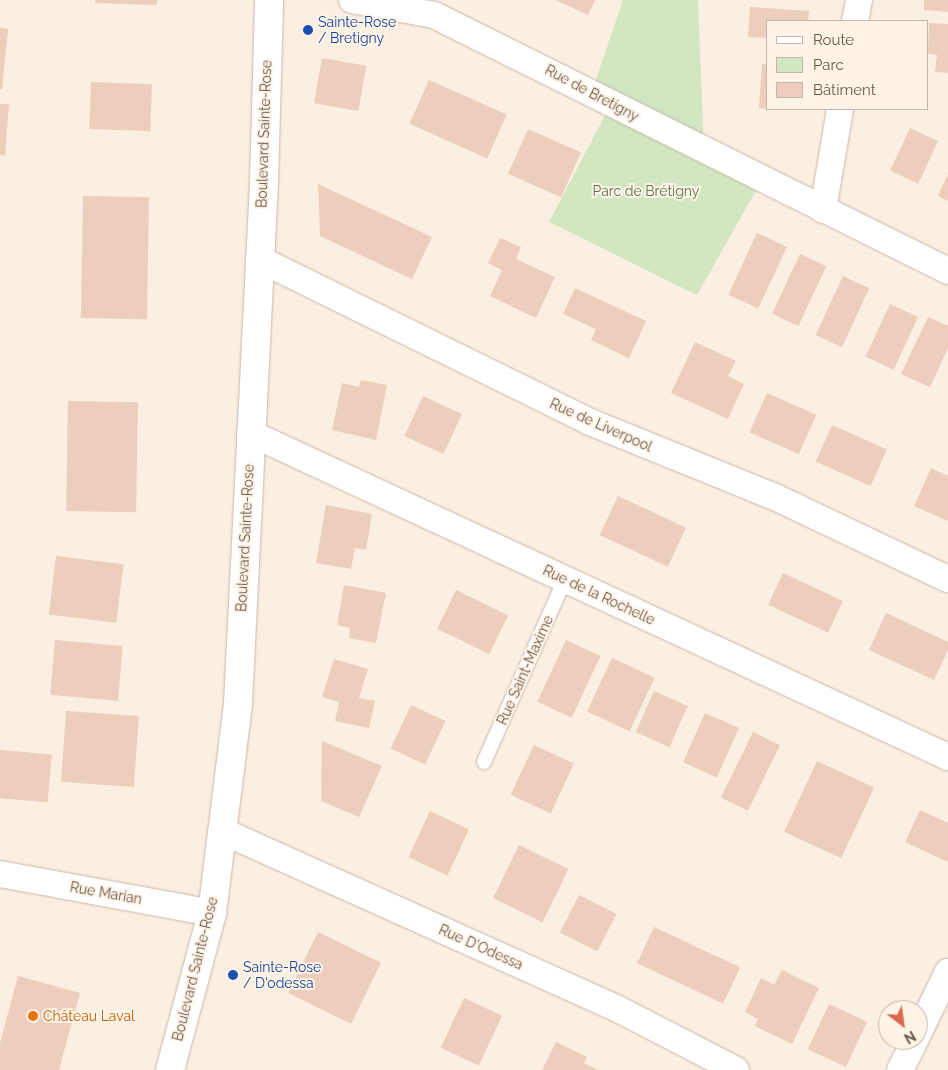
<!DOCTYPE html>
<meta charset="utf-8">
<style>
body{margin:0}
#map{position:relative;width:948px;height:1070px;overflow:hidden;background:#faefe1;font-family:Raleway,sans-serif}
div>[style]{position:absolute}
.green>*{inset:0;background:#d2e6c1}
.building>*{inset:0;background:#edcdbb;transform-origin:0 0}
.roads{filter:drop-shadow(0 0 1px #c9b7a9) drop-shadow(0 0 1px #c9b7a9)}
.service>*{height:14px;margin:-7px;padding:0 7px;transform-origin:7px;border-radius:7px;background:#fff}
.minor>*{height:26px;margin:-13px;padding:0 13px;transform-origin:13px;border-radius:13px;background:#fff}
.tertiary>*{height:28px;margin:-14px;padding:0 14px;transform-origin:14px;border-radius:14px;background:#fff}
.dots>*{width:14px;height:14px;translate:-50% -50%;box-sizing:border-box;border:2px solid #fdf4e7;border-radius:50%}
span{translate:-50% -50%;white-space:nowrap;text-align:center;line-height:1.15;-webkit-text-stroke:4px #fdf4e7;paint-order:stroke}
.transit-label{font-size:14px;color:#164399}
.left{translate:0 -50%;text-align:left}
.street-label{font-size:14px;color:#6f564a}
.park-label{font-size:14px;color:#577a46}
.food-label{font-size:14px;color:#c56008}
.legend{position:absolute;left:766px;top:20px;width:162px;height:90px;box-sizing:border-box;background:#fdf4e7;border:1px solid #c4b5a8;margin:0;padding:6px 9px;list-style:none;font-size:15px;color:#6f564a}
.legend li{display:flex;align-items:center;gap:10px;height:25px}
.legend b{width:25px;border:1px solid #c4b5a8}
.north{position:absolute;left:878px;top:1000px;width:50px;height:50px;box-sizing:border-box;background:#fdf4e7;border:1px solid #c4b5a8;border-radius:50%;rotate:150deg;font-size:14px;font-weight:700;line-height:20px;text-align:center;color:#6f564a}
.north::after{content:'';display:block;margin:auto;width:18px;height:22px;background:#dc684e;clip-path:polygon(50% 0,100% 100%,50% 72%,0 100%)}
</style>
<div id="map">
<div class="green">
<div style="clip-path:polygon(623px 0,698px 0,704px 151px,762px 180px,697px 295px,549px 222px,611px 104px,592px 91px)"></div>
</div>
<div class="building">
<div style="clip-path:polygon(95px 0,157px 0,157px 5px,95px 3px)"></div>
<div style="clip-path:polygon(556px 0,595px 0,588px 15px)"></div>
<div style="clip-path:polygon(924px 0,948px 0,948px 12px,924px 10px)"></div>
<div style="clip-path:polygon(750px 7px,809px 11px,808px 21px,767px 21px,767px 38px,748px 37px)"></div>
<div style="clip-path:polygon(929px 23px,948px 24px,948px 73px,935px 72px,937px 55px,928px 54px)"></div>
<div style="clip-path:polygon(0 28px,8px 29px,2px 89px,0 89px)"></div>
<div style="left:322px;top:58px;width:45px;height:46px;rotate:10deg"></div>
<div style="clip-path:polygon(762px 64px,767px 65px,767px 109px,759px 108px)"></div>
<div style="left:429px;top:80px;width:85px;height:48px;rotate:24deg"></div>
<div style="left:91px;top:82px;width:61px;height:47px;rotate:2deg"></div>
<div style="clip-path:polygon(0 104px,9px 104px,5px 156px,0 155px)"></div>
<div style="left:910px;top:128px;width:31px;height:47px;rotate:25deg"></div>
<div style="left:528px;top:129px;width:58px;height:49px;rotate:24deg"></div>
<div style="clip-path:polygon(948px 174px,948px 201px,938px 196px)"></div>
<div style="clip-path:polygon(318px 184px,432px 237px,412px 279px,320px 236px)"></div>
<div style="left:83px;top:196px;width:66px;height:122px;rotate:1deg"></div>
<div style="left:757px;top:233px;width:33px;height:68px;rotate:25deg"></div>
<div style="clip-path:polygon(500px 238px,521px 247px,516px 259px,555px 277px,536px 318px,490px 296px,502px 270px,488px 263px)"></div>
<div style="left:800px;top:254px;width:29px;height:66px;rotate:25deg"></div>
<div style="left:843px;top:276px;width:29px;height:65px;rotate:25deg"></div>
<div style="clip-path:polygon(575px 288px,646px 321px,629px 358px,591px 340px,596px 329px,563px 314px)"></div>
<div style="left:890px;top:304px;width:31px;height:58px;rotate:25deg"></div>
<div style="clip-path:polygon(928px 317px,948px 326px,948px 348px,930px 387px,901px 374px)"></div>
<div style="clip-path:polygon(695px 342px,736px 361px,728px 376px,744px 384px,728px 419px,671px 393px)"></div>
<div style="clip-path:polygon(361px 380px,387px 385px,376px 440px,332px 430px,342px 383px,359px 387px)"></div>
<div style="left:767px;top:393px;width:54px;height:43px;rotate:24deg"></div>
<div style="left:423px;top:396px;width:43px;height:44px;rotate:25deg"></div>
<div style="left:68px;top:401px;width:70px;height:110px;rotate:1deg"></div>
<div style="left:832px;top:425px;width:60px;height:40px;rotate:24deg"></div>
<div style="clip-path:polygon(931px 468px,948px 476px,948px 521px,914px 506px)"></div>
<div style="left:618px;top:496px;width:75px;height:43px;rotate:25deg"></div>
<div style="clip-path:polygon(326px 505px,372px 514px,366px 550px,355px 548px,351px 569px,316px 563px)"></div>
<div style="left:56px;top:556px;width:68px;height:59px;rotate:7deg"></div>
<div style="left:783px;top:573px;width:66px;height:35px;rotate:25deg"></div>
<div style="clip-path:polygon(344px 585px,386px 593px,376px 643px,349px 638px,350px 628px,337px 625px)"></div>
<div style="left:456px;top:590px;width:58px;height:43px;rotate:26deg"></div>
<div style="clip-path:polygon(886px 613px,948px 642px,948px 650px,934px 680px,869px 650px)"></div>
<div style="left:55px;top:640px;width:68px;height:55px;rotate:5deg"></div>
<div style="left:566px;top:640px;width:38px;height:68px;rotate:25deg"></div>
<div style="left:612px;top:658px;width:47px;height:59px;rotate:25deg"></div>
<div style="clip-path:polygon(334px 659px,368px 669px,359px 698px,375px 701px,369px 728px,335px 721px,339px 702px,322px 697px)"></div>
<div style="left:654px;top:691px;width:37px;height:45px;rotate:24deg"></div>
<div style="left:411px;top:705px;width:38px;height:48px;rotate:25deg"></div>
<div style="left:66px;top:711px;width:73px;height:71px;rotate:4deg"></div>
<div style="left:705px;top:713px;width:37px;height:54px;rotate:24deg"></div>
<div style="left:753px;top:732px;width:30px;height:73px;rotate:26deg"></div>
<div style="clip-path:polygon(322px 741px,382px 766px,359px 817px,321px 801px)"></div>
<div style="left:534px;top:745px;width:44px;height:55px;rotate:25deg"></div>
<div style="left:0;top:750px;width:52px;height:48px;rotate:5deg"></div>
<div style="left:817px;top:761px;width:63px;height:78px;rotate:25deg"></div>
<div style="clip-path:polygon(920px 810px,948px 823px,948px 862px,905px 842px)"></div>
<div style="left:430px;top:811px;width:43px;height:51px;rotate:25deg"></div>
<div style="left:519px;top:845px;width:55px;height:59px;rotate:26deg"></div>
<div style="left:579px;top:895px;width:42px;height:42px;rotate:27deg"></div>
<div style="left:654px;top:927px;width:95px;height:40px;rotate:25deg"></div>
<div style="left:318px;top:932px;width:70px;height:68px;rotate:26deg"></div>
<div style="clip-path:polygon(782px 970px,819px 988px,792px 1044px,755px 1026px,758px 1019px,745px 1012px,761px 978px,774px 985px)"></div>
<div style="clip-path:polygon(18px 976px,80px 993px,59px 1070px,0 1070px,0 1043px)"></div>
<div style="left:464px;top:998px;width:42px;height:55px;rotate:25deg"></div>
<div style="left:829px;top:1004px;width:42px;height:50px;rotate:25deg"></div>
<div style="clip-path:polygon(556px 1042px,587px 1057px,584px 1063px,598px 1070px,542px 1070px)"></div>
</div>
<div class="roads">
<div class="service">
<div style="left:484px;top:762px;width:200px;rotate:-66.1deg"></div>
</div>
<div class="minor">
<div style="left:352px;top:0;width:83px;rotate:10.4deg"></div>
<div style="left:434px;top:15px;width:574px;rotate:26.48deg"></div>
<div style="left:855px;top:21px;width:21px;rotate:-79deg"></div>
<div style="left:823px;top:210px;width:102px;rotate:-80.4deg"></div>
<div style="left:259px;top:259px;width:369px;rotate:26.2deg"></div>
<div style="left:590px;top:422px;width:200px;rotate:22.1deg"></div>
<div style="left:775px;top:497px;width:191px;rotate:25.4deg"></div>
<div style="left:250px;top:433px;width:770px;rotate:24.9deg"></div>
<div style="left:222px;top:831px;width:432px;rotate:24.2deg"></div>
<div style="left:616px;top:1008px;width:135px;rotate:27.3deg"></div>
<div style="left:0;top:874px;width:216px;rotate:10.4deg"></div>
<div style="left:918px;top:1034px;width:69px;rotate:-64.2deg"></div>
<div style="left:900px;top:1070px;width:34px;rotate:-63deg"></div>
</div>
<div class="tertiary">
<div style="left:170px;top:1070px;width:163px;rotate:-75deg"></div>
<div style="left:212px;top:913px;width:212px;rotate:-82.9deg"></div>
<div style="left:238px;top:703px;width:521px;rotate:-87.14deg"></div>
<div style="left:264px;top:183px;width:183px;rotate:-88.4deg"></div>
</div>
</div>
<div class="dots">
<div style="left:308px;top:30px;background:#1a4fb4"></div>
<div style="left:233px;top:975px;background:#1a4fb4"></div>
<div style="left:33px;top:1016px;background:#e8710a"></div>
</div>
<div class="transit-label">
<span class="left" style="left:318px;top:30px">Sainte-Rose<br>/ Bretigny</span>
<span class="left" style="left:243px;top:975px">Sainte-Rose<br>/ D'odessa</span>
</div>
<div class="street-label">
<span style="left:592px;top:93px;rotate:28deg">Rue de Bretigny</span>
<span style="left:264px;top:134px;rotate:-88deg">Boulevard Sainte-Rose</span>
<span style="left:601px;top:425px;rotate:24deg">Rue de Liverpool</span>
<span style="left:245px;top:538px;rotate:-87deg">Boulevard Sainte-Rose</span>
<span style="left:599px;top:595px;rotate:25deg">Rue de la Rochelle</span>
<span style="left:525px;top:670px;rotate:-66deg">Rue Saint-Maxime</span>
<span style="left:106px;top:893px;rotate:10deg">Rue Marian</span>
<span style="left:481px;top:947px;rotate:24deg">Rue D'Odessa</span>
<span style="left:195px;top:969px;rotate:-76deg">Boulevard Sainte-Rose</span>
</div>
<div class="park-label">
<span style="left:646px;top:191px">Parc de Brétigny</span>
</div>
<div class="food-label">
<span class="left" style="left:43px;top:1016px">Château Laval</span>
</div>
<ul class="legend">
<li><b style="height:6px;background:#fff"></b>Route</li>
<li><b style="height:14px;background:#d2e6c1"></b>Parc</li>
<li><b style="height:14px;background:#edcdbb"></b>Bâtiment</li>
</ul>
<div class="north">N</div>
</div>
